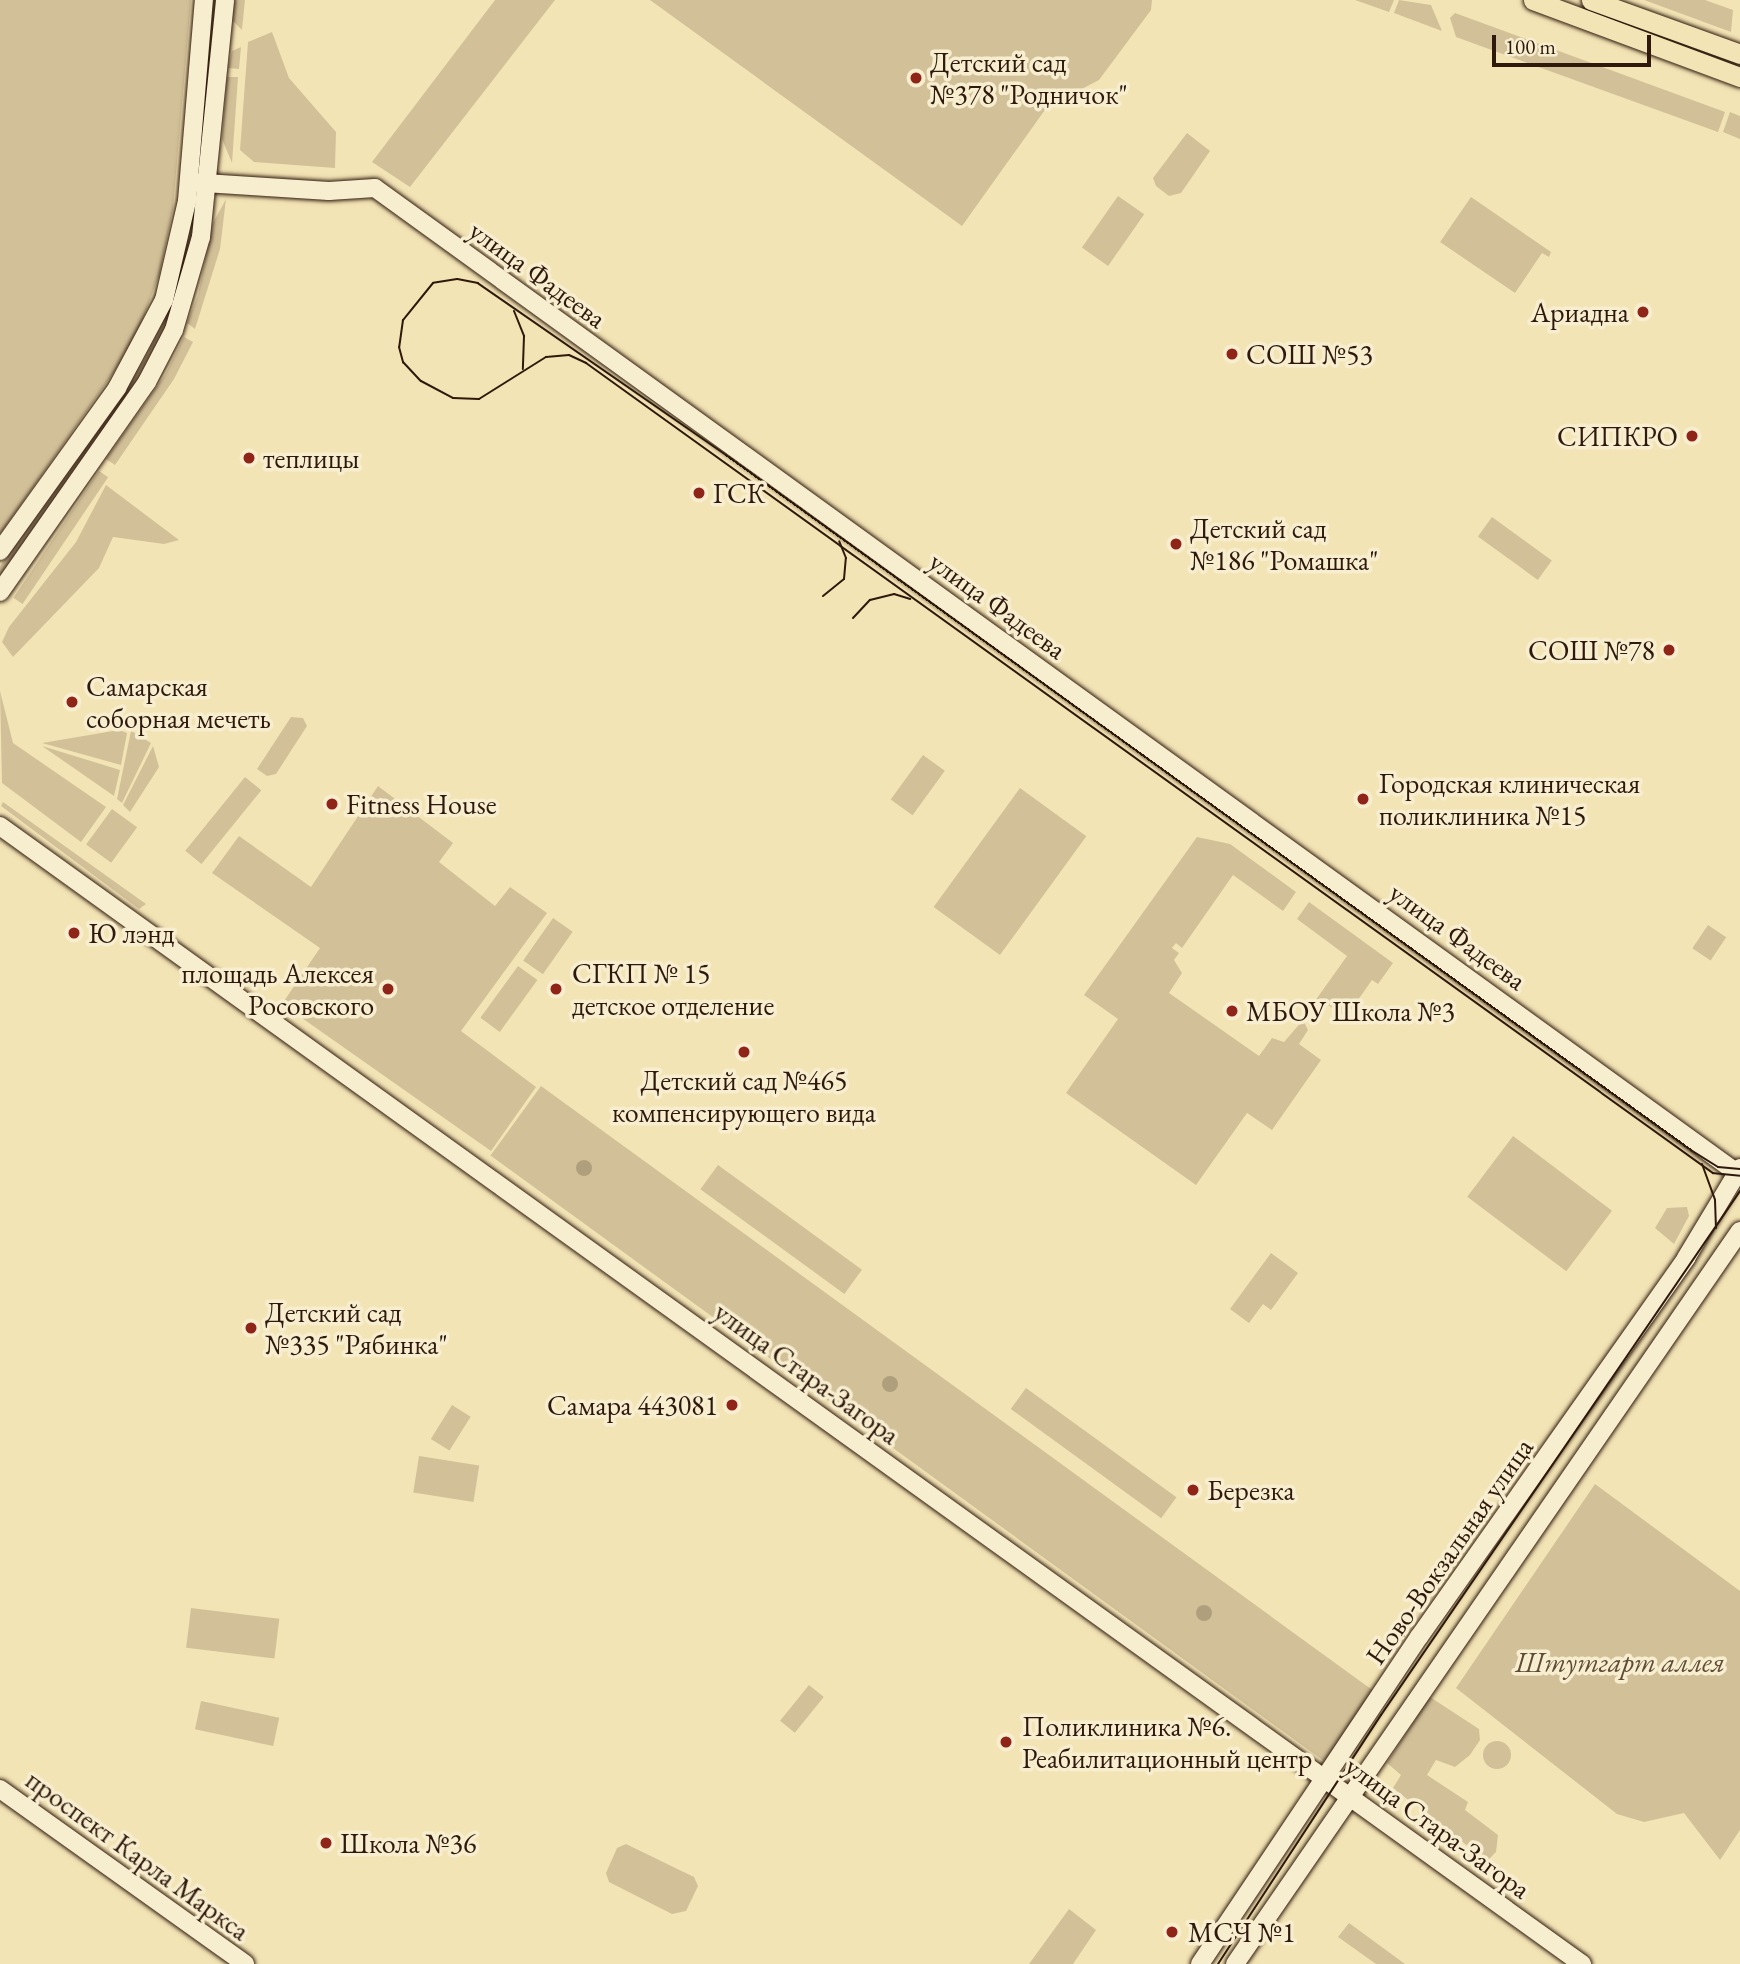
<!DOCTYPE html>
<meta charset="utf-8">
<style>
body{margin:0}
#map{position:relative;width:1740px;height:1964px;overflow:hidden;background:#f3e4b5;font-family:"EB Garamond",serif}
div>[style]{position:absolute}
.green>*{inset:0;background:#d2c198;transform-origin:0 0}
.round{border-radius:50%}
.water>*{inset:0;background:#b09f7c}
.roads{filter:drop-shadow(0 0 2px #2e190c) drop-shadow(0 0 2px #2e190c)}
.secondary>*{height:18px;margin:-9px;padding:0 9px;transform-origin:9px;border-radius:9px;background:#f7edcf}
.primary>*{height:19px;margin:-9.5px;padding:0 9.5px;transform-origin:9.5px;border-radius:9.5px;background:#f3e4b5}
.tram>*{height:2px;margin:-1px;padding:0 1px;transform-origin:1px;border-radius:1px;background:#2e190c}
.dots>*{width:19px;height:19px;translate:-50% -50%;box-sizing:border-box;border:4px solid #f7edcf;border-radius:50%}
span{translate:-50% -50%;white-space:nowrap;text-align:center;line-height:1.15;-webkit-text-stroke:7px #f7edcf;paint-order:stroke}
.poi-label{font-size:28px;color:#2e190c}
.left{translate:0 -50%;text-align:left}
.right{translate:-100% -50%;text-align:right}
.street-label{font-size:28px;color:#2e190c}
.park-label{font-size:28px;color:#5f4b36;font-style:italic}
.scale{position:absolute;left:1492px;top:35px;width:159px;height:32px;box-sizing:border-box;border:4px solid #2e190c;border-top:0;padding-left:9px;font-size:21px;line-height:24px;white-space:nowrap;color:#2e190c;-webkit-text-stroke:5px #f7edcf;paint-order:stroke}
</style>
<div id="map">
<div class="green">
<div style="clip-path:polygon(0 0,191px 0,173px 208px,160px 272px,140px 327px,114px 372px,0 534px)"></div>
<div style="clip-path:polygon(235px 0,245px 0,242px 30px,232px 20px)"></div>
<div style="clip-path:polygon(495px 0,555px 0,410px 187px,372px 162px)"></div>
<div style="clip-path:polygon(650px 0,1152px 0,1151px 10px,1099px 80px,1047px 107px,962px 226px)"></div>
<div style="clip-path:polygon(1355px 0,1394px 0,1389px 12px)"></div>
<div style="clip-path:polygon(1399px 0,1431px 5px,1442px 31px,1394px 13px)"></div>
<div style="clip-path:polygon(1644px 0,1705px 0,1733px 10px,1731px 32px)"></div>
<div style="clip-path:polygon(1455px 13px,1725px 112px,1718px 132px,1456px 37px,1450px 18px)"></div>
<div style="clip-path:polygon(272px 32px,289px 78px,336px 132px,335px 168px,254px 162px,240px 150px,248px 42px)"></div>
<div style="clip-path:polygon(241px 47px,239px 69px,228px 68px,232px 51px)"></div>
<div style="clip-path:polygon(227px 77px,238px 77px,232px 163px,222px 139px)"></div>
<div style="clip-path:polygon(1730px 112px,1740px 116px,1740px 139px,1723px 132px)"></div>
<div style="clip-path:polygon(1187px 133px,1210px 151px,1181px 193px,1169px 196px,1156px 186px,1153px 178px)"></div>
<div style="left:1118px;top:196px;width:32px;height:63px;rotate:35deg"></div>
<div style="clip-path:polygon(1471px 197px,1551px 252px,1549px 257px,1542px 253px,1515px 293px,1440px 242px)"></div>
<div style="clip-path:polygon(226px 199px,220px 249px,195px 329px,187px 323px,198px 295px,213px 223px)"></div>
<div style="clip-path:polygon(194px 221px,172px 317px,136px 385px,0 576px,0 566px,145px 359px,166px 315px)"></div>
<div style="clip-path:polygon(184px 337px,193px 342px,174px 379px,115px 465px,106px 459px,165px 375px)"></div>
<div style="left:99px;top:471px;width:11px;height:153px;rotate:34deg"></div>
<div style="clip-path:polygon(106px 485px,179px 540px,164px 544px,113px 537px,99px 568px,13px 657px,2px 642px,9px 627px,76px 542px)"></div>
<div style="left:1492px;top:517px;width:74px;height:24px;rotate:36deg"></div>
<div style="clip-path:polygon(0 691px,13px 743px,106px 807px,81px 842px,2px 783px)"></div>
<div style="clip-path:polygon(291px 717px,303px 718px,307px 726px,276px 774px,267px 776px,257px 769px)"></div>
<div style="clip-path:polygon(119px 730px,127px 733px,121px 765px,42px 743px)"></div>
<div style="clip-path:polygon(131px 731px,151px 743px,122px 803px,117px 799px)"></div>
<div style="clip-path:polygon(42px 746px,120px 770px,114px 796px)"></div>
<div style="clip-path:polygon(153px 746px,159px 767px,130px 812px,123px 805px)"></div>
<div style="left:923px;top:755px;width:27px;height:55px;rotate:36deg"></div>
<div style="left:245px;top:777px;width:21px;height:95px;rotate:39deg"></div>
<div style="clip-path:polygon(378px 786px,453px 843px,439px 862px,495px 906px,510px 887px,547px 913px,461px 1031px,536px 1087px,491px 1151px,282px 1004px,320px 948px,212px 873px,239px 836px,311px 887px)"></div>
<div style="left:1020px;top:788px;width:82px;height:147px;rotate:36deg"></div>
<div style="clip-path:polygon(3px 802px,146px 904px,139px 909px,1px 806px)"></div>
<div style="left:112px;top:809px;width:31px;height:44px;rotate:36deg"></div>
<div style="clip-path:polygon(1197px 837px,1230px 844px,1296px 892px,1283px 911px,1233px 875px,1182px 948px,1176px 943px,1172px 948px,1179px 953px,1174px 960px,1182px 973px,1169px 993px,1259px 1056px,1272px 1038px,1284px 1042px,1303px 1020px,1308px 1030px,1299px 1044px,1321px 1060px,1272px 1130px,1247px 1113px,1196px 1185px,1066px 1093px,1118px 1019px,1084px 995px)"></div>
<div style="clip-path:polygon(1309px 902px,1393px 963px,1378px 984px,1372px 980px,1346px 1017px,1325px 1003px,1315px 1013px,1310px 1008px,1347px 956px,1297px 919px)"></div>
<div style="left:553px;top:918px;width:24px;height:52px;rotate:35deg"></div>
<div style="left:1708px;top:925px;width:22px;height:28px;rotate:34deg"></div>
<div style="left:518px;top:966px;width:24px;height:64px;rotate:36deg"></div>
<div style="left:541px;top:1086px;width:1031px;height:86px;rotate:36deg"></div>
<div style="left:1513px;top:1136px;width:124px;height:76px;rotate:37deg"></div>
<div style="left:718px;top:1165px;width:178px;height:30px;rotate:36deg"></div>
<div style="clip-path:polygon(1687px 1207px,1689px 1216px,1674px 1244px,1655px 1228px,1667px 1208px)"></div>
<div style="clip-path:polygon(1271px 1253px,1298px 1273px,1271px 1310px,1263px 1304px,1249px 1323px,1230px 1309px)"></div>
<div style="left:1026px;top:1388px;width:186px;height:26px;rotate:36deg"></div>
<div style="left:452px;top:1405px;width:22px;height:40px;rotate:32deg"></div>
<div style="left:419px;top:1456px;width:61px;height:37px;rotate:9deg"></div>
<div style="clip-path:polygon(1595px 1484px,1740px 1591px,1740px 1830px,1720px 1860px,1684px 1813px,1644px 1822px,1617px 1814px,1456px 1688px)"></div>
<div style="left:191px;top:1608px;width:89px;height:40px;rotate:7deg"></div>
<div style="left:809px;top:1685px;width:19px;height:46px;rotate:39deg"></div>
<div style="clip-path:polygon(1430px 1697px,1479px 1729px,1480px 1740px,1470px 1755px,1455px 1767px,1436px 1760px,1427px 1775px,1468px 1802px,1465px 1810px,1498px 1835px,1496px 1852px,1487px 1861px,1393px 1788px,1401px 1775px,1387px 1763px)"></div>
<div style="left:201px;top:1701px;width:80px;height:29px;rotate:12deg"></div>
<div class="round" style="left:1483px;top:1741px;width:28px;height:28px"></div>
<div style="clip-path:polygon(626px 1844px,694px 1877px,698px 1886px,686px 1911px,672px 1914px,609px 1882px,606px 1873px,617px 1848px)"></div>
<div style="clip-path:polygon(1069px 1909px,1096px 1930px,1073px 1964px,1029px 1964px)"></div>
<div style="clip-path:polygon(1349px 1923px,1405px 1964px,1376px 1964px,1338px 1937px)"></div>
</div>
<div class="water">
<div class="round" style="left:576px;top:1160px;width:16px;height:16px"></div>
<div class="round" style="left:882px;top:1376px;width:16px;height:16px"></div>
<div class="round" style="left:1196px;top:1605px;width:16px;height:16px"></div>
</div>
<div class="roads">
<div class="secondary">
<div style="left:189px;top:182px;width:140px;rotate:3.7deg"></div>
<div style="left:329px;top:191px;width:46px;rotate:-3.7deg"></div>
<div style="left:375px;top:188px;width:1684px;rotate:35.87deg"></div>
<div style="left:0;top:551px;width:201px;rotate:-54.3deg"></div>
<div style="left:117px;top:388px;width:100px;rotate:-61.9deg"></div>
<div style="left:164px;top:300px;width:102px;rotate:-76.9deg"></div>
<div style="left:187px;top:201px;width:202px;rotate:-85.2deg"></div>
<div style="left:0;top:592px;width:256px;rotate:-55deg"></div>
<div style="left:147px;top:382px;width:59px;rotate:-62.6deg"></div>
<div style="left:174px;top:330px;width:97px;rotate:-73.8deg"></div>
<div style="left:201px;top:237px;width:238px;rotate:-84.2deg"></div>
<div style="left:0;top:826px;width:1949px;rotate:35.73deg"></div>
<div style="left:0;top:1789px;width:301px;rotate:35.5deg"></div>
<div style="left:1200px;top:1964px;width:394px;rotate:-56.2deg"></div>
<div style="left:1419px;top:1637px;width:464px;rotate:-54.8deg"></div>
<div style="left:1686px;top:1258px;width:105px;rotate:-59deg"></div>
<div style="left:1235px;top:1964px;width:890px;rotate:-55.44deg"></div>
</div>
<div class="primary">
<div style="left:1533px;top:0;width:221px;rotate:20.4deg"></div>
<div style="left:1591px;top:0;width:158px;rotate:19.9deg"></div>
</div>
</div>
<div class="tram">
<div style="left:514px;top:311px;width:27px;rotate:68deg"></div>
<div style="left:524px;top:336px;width:33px;rotate:92deg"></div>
<div style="left:823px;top:596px;width:27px;rotate:-39deg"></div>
<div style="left:844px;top:579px;width:21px;rotate:-85deg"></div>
<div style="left:846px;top:558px;width:18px;rotate:-112deg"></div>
<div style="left:853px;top:618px;width:25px;rotate:-47deg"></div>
<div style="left:870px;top:600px;width:25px;rotate:-14deg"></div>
<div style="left:894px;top:594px;width:17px;rotate:17deg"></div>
<div style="left:1702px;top:1164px;width:38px;rotate:70deg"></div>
<div style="left:1715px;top:1200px;width:28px;rotate:88deg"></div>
<div style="left:1740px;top:1169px;width:22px;rotate:-175deg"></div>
<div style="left:1718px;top:1167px;width:32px;rotate:-148deg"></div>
<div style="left:1691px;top:1150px;width:1189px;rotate:-144.24deg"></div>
<div style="left:726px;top:455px;width:302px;rotate:-145.3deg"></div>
<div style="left:478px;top:283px;width:21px;rotate:-169deg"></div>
<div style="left:457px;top:279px;width:24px;rotate:171deg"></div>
<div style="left:433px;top:283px;width:48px;rotate:129deg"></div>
<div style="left:403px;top:320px;width:27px;rotate:98deg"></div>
<div style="left:399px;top:347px;width:16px;rotate:75deg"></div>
<div style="left:403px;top:362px;width:26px;rotate:47deg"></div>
<div style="left:421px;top:381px;width:36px;rotate:28deg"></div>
<div style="left:453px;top:398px;width:26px;rotate:2deg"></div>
<div style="left:479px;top:399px;width:79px;rotate:-32.1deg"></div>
<div style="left:546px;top:357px;width:23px;rotate:-5deg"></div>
<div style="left:569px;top:355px;width:19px;rotate:25deg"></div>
<div style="left:586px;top:363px;width:1388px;rotate:35.71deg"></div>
<div style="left:1713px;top:1173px;width:27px;rotate:6deg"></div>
<div style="left:1218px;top:1964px;width:298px;rotate:-56.8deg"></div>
<div style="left:1381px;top:1715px;width:635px;rotate:-55.58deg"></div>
</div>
<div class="dots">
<div style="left:916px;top:78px;background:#8f2418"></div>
<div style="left:1643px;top:312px;background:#8f2418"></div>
<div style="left:1232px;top:354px;background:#8f2418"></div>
<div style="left:1692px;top:436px;background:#8f2418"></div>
<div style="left:249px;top:458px;background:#8f2418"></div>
<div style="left:699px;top:493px;background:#8f2418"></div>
<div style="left:1176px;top:544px;background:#8f2418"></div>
<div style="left:1669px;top:650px;background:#8f2418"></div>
<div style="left:72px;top:702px;background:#8f2418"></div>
<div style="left:1363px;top:799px;background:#8f2418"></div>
<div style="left:332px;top:804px;background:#8f2418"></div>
<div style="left:74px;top:933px;background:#8f2418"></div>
<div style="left:388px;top:989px;background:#8f2418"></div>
<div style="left:556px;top:989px;background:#8f2418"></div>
<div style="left:1232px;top:1011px;background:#8f2418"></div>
<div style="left:744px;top:1052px;background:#8f2418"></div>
<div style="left:251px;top:1328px;background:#8f2418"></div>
<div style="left:732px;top:1405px;background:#8f2418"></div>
<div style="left:1193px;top:1490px;background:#8f2418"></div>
<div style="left:1006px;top:1742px;background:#8f2418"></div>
<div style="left:326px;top:1843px;background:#8f2418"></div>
<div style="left:1172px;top:1932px;background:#8f2418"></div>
</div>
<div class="poi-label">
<span class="left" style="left:930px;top:78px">Детский сад<br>№378 "Родничок"</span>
<span class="right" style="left:1629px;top:312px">Ариадна</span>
<span class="left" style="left:1246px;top:354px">СОШ №53</span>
<span class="right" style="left:1678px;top:436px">СИПКРО</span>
<span class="left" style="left:263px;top:458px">теплицы</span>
<span class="left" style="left:713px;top:493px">ГСК</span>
<span class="left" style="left:1190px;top:544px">Детский сад<br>№186 "Ромашка"</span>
<span class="right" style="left:1655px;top:650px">СОШ №78</span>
<span class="left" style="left:86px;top:702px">Самарская<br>соборная мечеть</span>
<span class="left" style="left:1379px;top:799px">Городская клиническая<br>поликлиника №15</span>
<span class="left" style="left:346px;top:804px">Fitness House</span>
<span class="left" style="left:88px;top:933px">Ю лэнд</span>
<span class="right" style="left:374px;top:989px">площадь Алексея<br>Росовского</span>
<span class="left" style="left:572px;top:989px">СГКП № 15<br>детское отделение</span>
<span class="left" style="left:1246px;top:1011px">МБОУ Школа №3</span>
<span style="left:744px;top:1096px">Детский сад №465<br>компенсирующего вида</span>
<span class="left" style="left:265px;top:1328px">Детский сад<br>№335 "Рябинка"</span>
<span class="right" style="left:718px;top:1405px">Самара 443081</span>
<span class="left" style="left:1207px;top:1490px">Березка</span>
<span class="left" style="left:1022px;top:1742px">Поликлиника №6.<br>Реабилитационный центр</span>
<span class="left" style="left:340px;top:1843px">Школа №36</span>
<span class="left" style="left:1188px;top:1932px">МСЧ №1</span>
</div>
<div class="street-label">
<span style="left:538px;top:274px;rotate:36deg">улица Фадеева</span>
<span style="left:998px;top:605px;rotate:36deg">улица Фадеева</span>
<span style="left:1458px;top:936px;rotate:36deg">улица Фадеева</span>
<span style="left:807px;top:1373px;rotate:36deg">улица Стара-Загора</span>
<span style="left:1449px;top:1551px;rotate:-55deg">Ново-Вокзальная улица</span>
<span style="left:1438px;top:1827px;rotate:36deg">улица Стара-Загора</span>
<span style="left:138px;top:1855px;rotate:36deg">проспект Карла Маркса</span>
</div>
<div class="park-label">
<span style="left:1620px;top:1662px">Штутгарт аллея</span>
</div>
<div class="scale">100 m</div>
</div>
